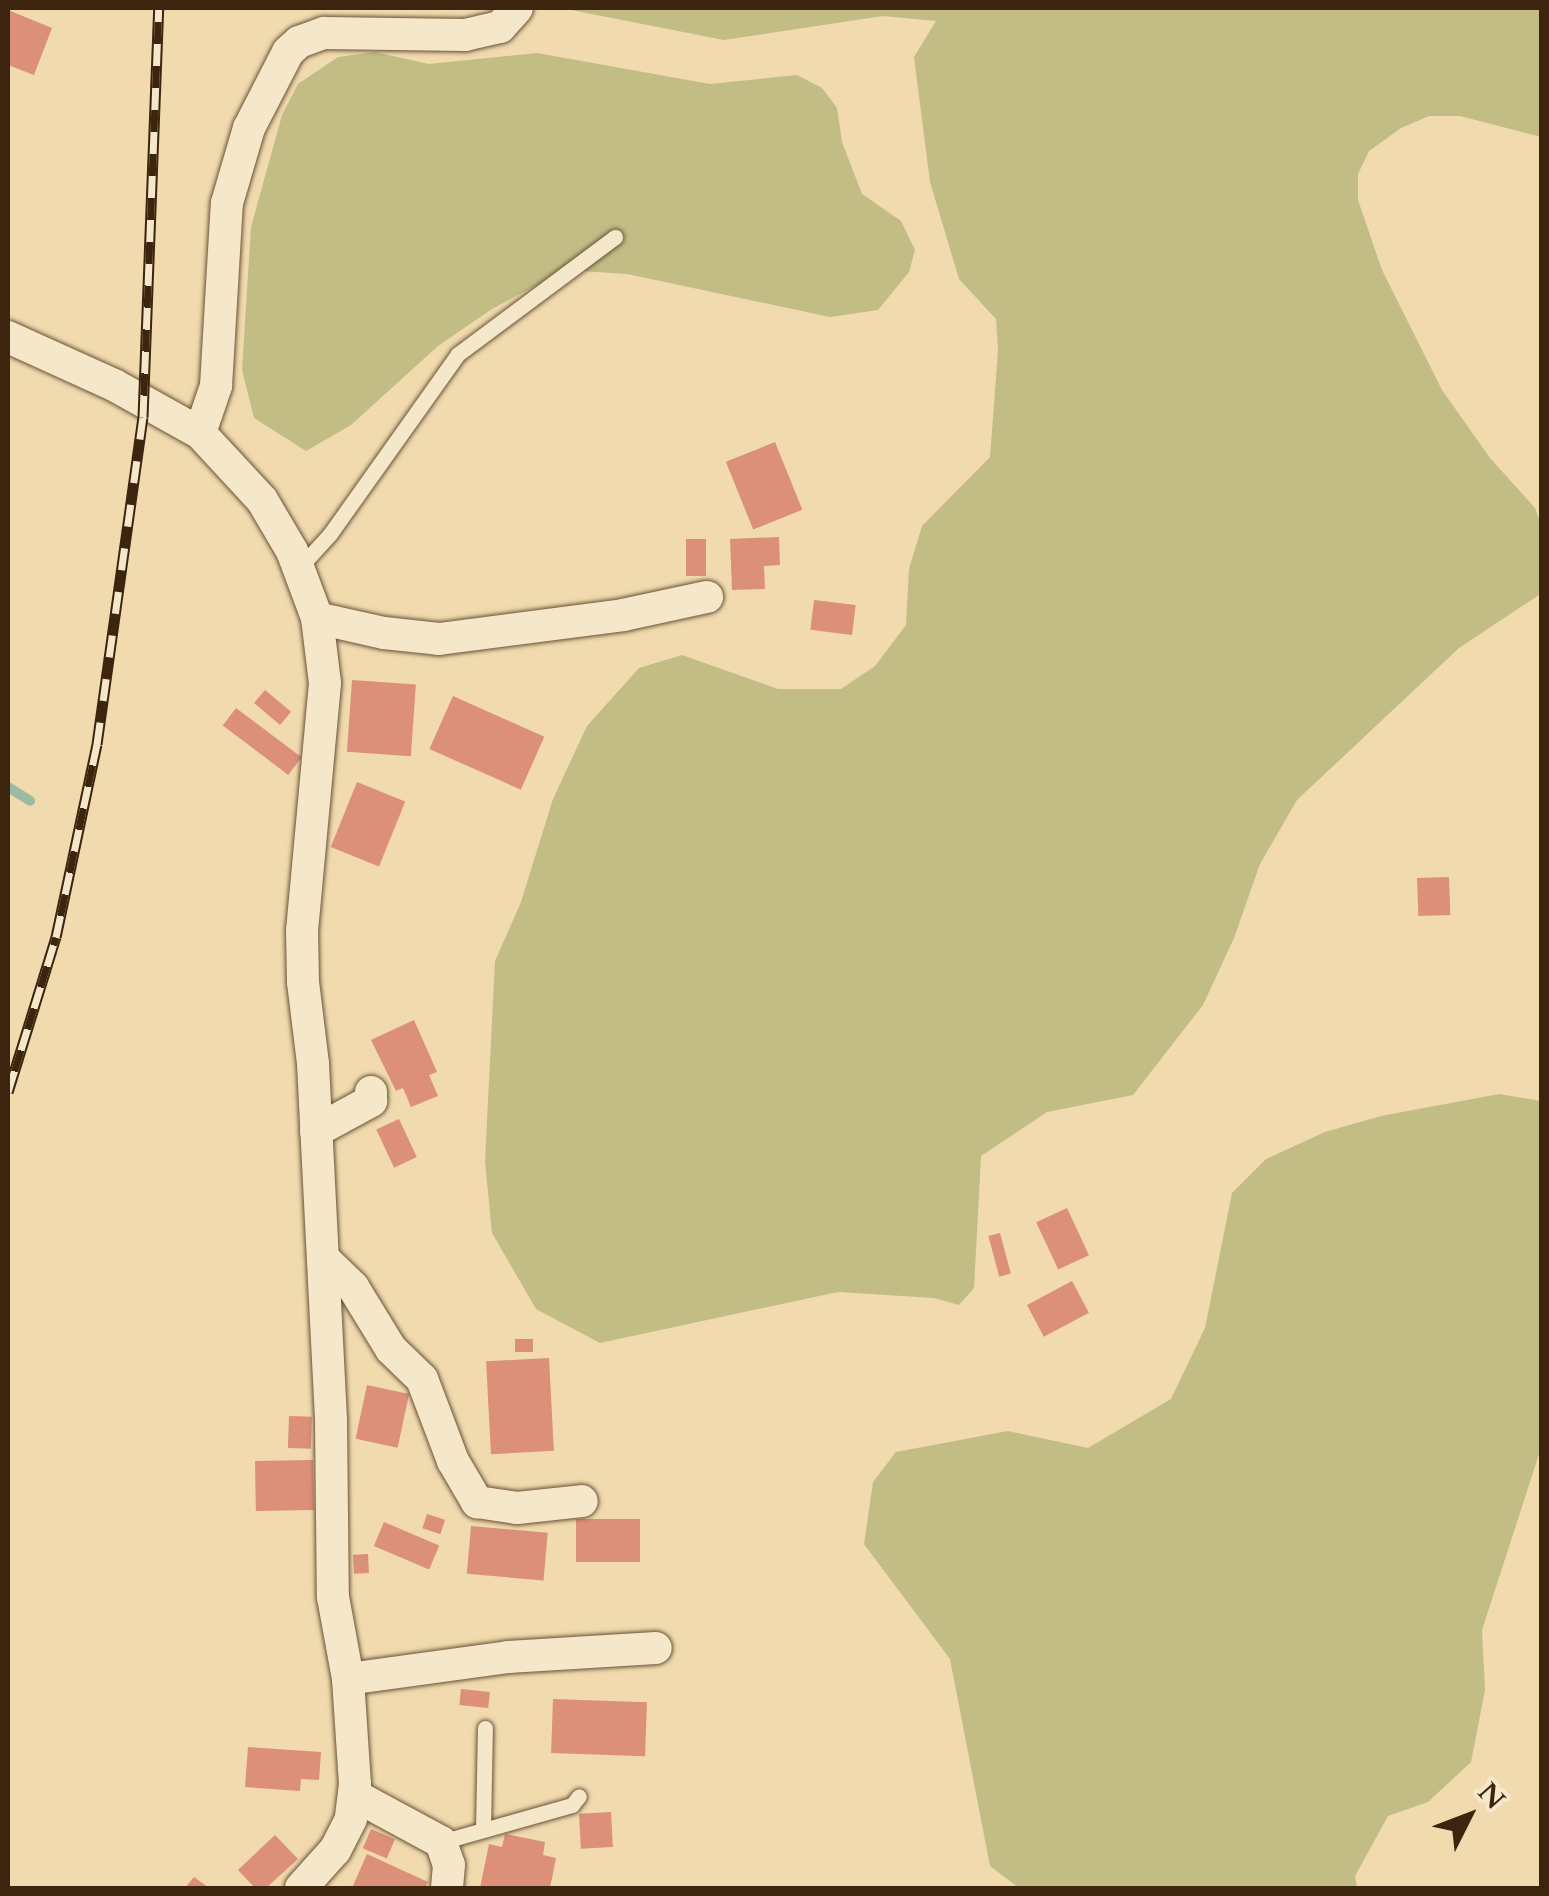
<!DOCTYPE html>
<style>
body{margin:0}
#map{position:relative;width:1549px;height:1896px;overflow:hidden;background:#f0daae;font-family:Cardo,serif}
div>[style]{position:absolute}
.green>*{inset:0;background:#c1bd85}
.stream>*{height:10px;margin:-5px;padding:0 5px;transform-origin:5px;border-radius:5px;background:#9bbba5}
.building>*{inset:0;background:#dc8f79;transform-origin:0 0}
.roads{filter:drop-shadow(0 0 2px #6a5236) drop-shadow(0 0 2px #6a5236)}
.service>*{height:15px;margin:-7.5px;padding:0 7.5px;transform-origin:7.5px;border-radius:7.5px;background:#f5e7ca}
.minor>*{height:32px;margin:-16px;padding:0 16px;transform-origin:16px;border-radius:16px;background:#f5e7ca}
.rail>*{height:11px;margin-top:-5.5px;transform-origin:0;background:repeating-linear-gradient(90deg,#f5e7ca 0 22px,#3d240e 0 44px);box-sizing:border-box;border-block:2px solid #3d240e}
span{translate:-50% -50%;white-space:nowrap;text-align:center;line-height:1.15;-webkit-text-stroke:9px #f5e7ca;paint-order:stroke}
.frame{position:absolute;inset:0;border:10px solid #3d240e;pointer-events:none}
.north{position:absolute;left:1419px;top:1766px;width:100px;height:100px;-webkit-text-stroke:8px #f5e7ca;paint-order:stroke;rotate:48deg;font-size:28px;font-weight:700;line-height:40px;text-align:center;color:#3d240e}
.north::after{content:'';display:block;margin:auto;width:35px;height:45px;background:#3d240e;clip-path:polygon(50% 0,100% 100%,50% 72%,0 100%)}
</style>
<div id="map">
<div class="green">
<div style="clip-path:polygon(561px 8px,1541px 8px,1541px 137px,1460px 116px,1429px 116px,1401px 128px,1369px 151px,1358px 174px,1358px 200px,1382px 270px,1442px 390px,1490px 458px,1535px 508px,1542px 527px,1539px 595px,1459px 648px,1297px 800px,1260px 864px,1234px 938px,1203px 1005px,1133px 1095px,1047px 1112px,981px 1156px,974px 1288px,959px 1305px,934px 1298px,838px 1292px,600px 1343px,536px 1309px,492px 1233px,485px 1162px,495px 961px,521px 902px,553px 799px,587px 726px,639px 668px,682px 655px,778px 689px,841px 689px,875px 666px,906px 625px,909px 569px,922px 526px,990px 457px,998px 350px,996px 319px,959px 279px,930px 182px,914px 57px,936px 21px,883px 16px,724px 40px)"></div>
<div style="clip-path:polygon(375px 52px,429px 64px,537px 53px,710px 84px,797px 75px,822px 88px,837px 108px,842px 142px,862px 194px,901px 221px,915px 250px,909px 272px,878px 310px,830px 317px,627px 274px,580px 271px,533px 287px,492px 309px,438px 346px,351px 425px,306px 451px,254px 418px,242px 370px,251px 227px,282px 115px,298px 84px,338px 57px)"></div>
<div style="clip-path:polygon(1499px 1094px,1541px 1101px,1542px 1445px,1482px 1630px,1485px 1690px,1471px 1762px,1428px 1802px,1388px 1816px,1355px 1876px,1357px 1888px,1019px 1888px,990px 1866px,950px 1659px,864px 1544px,873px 1482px,896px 1452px,1008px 1431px,1088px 1448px,1171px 1399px,1205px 1328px,1232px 1193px,1266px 1159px,1325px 1132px,1381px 1116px)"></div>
</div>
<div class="stream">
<div style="left:8px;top:787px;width:26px;rotate:32deg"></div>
</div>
<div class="building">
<div style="clip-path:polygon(8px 10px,52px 28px,34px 75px,8px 65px)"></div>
<div style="left:775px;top:442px;width:73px;height:53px;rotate:68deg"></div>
<div style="clip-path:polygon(779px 537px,780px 565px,764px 566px,765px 589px,732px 590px,730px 539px)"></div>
<div style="left:686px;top:539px;width:20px;height:37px"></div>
<div style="left:814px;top:600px;width:42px;height:30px;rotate:7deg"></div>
<div style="left:352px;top:680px;width:64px;height:72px;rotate:4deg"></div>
<div style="left:265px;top:690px;width:34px;height:17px;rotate:40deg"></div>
<div style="left:453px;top:696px;width:100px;height:58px;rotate:24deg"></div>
<div style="left:236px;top:708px;width:82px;height:22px;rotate:37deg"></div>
<div style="left:357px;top:782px;width:52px;height:70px;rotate:22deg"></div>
<div style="left:1449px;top:877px;width:38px;height:32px;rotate:88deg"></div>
<div style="clip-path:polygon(414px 1020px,437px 1072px,429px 1075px,438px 1096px,411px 1107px,403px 1088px,396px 1091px,371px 1040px)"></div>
<div style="left:399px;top:1119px;width:42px;height:25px;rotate:65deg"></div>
<div style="left:1067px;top:1208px;width:52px;height:34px;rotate:65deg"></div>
<div style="left:1000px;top:1233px;width:42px;height:12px;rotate:75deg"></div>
<div style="left:1072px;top:1281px;width:36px;height:51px;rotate:62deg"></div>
<div style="left:515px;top:1339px;width:18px;height:13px"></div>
<div style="left:549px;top:1358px;width:93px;height:63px;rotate:87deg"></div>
<div style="left:367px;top:1385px;width:43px;height:55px;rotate:12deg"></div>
<div style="left:289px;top:1416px;width:23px;height:32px;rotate:2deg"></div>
<div style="left:313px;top:1460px;width:50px;height:58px;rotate:89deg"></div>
<div style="left:427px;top:1514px;width:19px;height:15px;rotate:18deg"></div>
<div style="left:576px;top:1519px;width:64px;height:43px"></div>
<div style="left:384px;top:1522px;width:60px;height:26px;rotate:23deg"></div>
<div style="left:471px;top:1526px;width:77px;height:48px;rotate:5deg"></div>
<div style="left:368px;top:1554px;width:19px;height:15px;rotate:87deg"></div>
<div style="left:461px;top:1689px;width:29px;height:16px;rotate:6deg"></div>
<div style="left:553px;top:1699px;width:94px;height:54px;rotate:2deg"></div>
<div style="clip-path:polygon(248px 1747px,321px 1752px,319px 1780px,301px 1779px,300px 1791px,245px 1787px)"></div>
<div style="left:611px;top:1812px;width:35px;height:32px;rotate:87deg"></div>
<div style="left:371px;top:1829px;width:26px;height:21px;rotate:23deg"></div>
<div style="clip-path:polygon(505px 1834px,545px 1842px,543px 1855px,556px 1858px,550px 1888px,480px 1888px,489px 1844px,502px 1847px)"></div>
<div style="clip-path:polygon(275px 1835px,298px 1859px,266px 1888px,255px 1888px,238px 1870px)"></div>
<div style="clip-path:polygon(367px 1854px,428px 1882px,425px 1888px,352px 1888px)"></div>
<div style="clip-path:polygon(194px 1877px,209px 1888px,185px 1888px)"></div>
</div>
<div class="roads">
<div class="service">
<div style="left:299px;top:568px;width:46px;rotate:-47.6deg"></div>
<div style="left:330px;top:534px;width:221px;rotate:-54.6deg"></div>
<div style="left:458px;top:354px;width:196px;rotate:-36.7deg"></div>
<div style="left:483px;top:1829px;width:101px;rotate:-88.9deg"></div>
<div style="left:441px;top:1842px;width:136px;rotate:-15.8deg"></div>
<div style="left:572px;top:1805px;width:11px;rotate:-52deg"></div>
</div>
<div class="minor">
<div style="left:8px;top:337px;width:116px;rotate:24.4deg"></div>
<div style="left:114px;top:385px;width:98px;rotate:29.2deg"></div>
<div style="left:200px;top:433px;width:91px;rotate:47.2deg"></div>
<div style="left:262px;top:500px;width:59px;rotate:59.5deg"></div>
<div style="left:292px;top:551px;width:72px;rotate:69.5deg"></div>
<div style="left:317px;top:618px;width:65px;rotate:83deg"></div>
<div style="left:325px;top:683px;width:248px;rotate:95.3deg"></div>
<div style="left:302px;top:930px;width:52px;rotate:88.9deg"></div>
<div style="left:303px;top:982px;width:83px;rotate:83deg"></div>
<div style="left:313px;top:1064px;width:356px;rotate:87.1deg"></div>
<div style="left:331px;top:1420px;width:177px;rotate:89.4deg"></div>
<div style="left:333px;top:1597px;width:83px;rotate:79.6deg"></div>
<div style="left:348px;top:1679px;width:105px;rotate:86.2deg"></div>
<div style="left:355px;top:1784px;width:35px;rotate:97deg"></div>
<div style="left:351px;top:1819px;width:35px;rotate:117deg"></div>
<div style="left:335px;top:1850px;width:51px;rotate:131.8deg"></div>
<div style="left:200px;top:433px;width:50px;rotate:-71.2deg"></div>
<div style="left:216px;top:386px;width:183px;rotate:-86.6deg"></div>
<div style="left:227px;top:203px;width:78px;rotate:-73.7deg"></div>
<div style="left:249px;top:128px;width:85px;rotate:-62.8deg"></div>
<div style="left:288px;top:52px;width:15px;rotate:-42deg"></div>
<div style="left:299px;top:42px;width:27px;rotate:-20deg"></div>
<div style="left:324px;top:33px;width:141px;rotate:0.8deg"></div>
<div style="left:465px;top:35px;width:36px;rotate:-13deg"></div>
<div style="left:500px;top:27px;width:25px;rotate:-48deg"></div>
<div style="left:317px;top:618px;width:69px;rotate:12.6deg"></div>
<div style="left:384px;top:633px;width:55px;rotate:6.2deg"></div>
<div style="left:439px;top:639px;width:186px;rotate:-7.4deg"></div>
<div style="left:623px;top:615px;width:86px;rotate:-12.1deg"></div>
<div style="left:316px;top:1131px;width:63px;rotate:-28.6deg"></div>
<div style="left:371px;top:1101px;width:9px;rotate:-90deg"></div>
<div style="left:323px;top:1258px;width:42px;rotate:44deg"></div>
<div style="left:353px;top:1287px;width:73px;rotate:58.5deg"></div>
<div style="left:391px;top:1349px;width:43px;rotate:44.1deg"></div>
<div style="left:422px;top:1379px;width:88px;rotate:69.3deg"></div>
<div style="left:453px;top:1461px;width:48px;rotate:59.7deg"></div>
<div style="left:477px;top:1502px;width:40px;rotate:8.5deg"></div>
<div style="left:517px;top:1508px;width:65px;rotate:-6.1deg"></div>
<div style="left:348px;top:1679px;width:162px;rotate:-7.8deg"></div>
<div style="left:508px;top:1657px;width:148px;rotate:-3.5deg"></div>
<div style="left:354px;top:1795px;width:99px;rotate:28.4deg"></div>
<div style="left:441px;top:1842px;width:24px;rotate:71deg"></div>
<div style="left:449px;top:1865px;width:23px;rotate:95deg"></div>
</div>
</div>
<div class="rail">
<div style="left:8px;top:1092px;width:162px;rotate:-72.8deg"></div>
<div style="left:56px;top:937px;width:197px;rotate:-78deg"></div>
<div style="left:97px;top:744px;width:330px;rotate:-82deg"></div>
<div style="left:143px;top:417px;width:409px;rotate:-87.8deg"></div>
</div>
<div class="frame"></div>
<div class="north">N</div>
</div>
